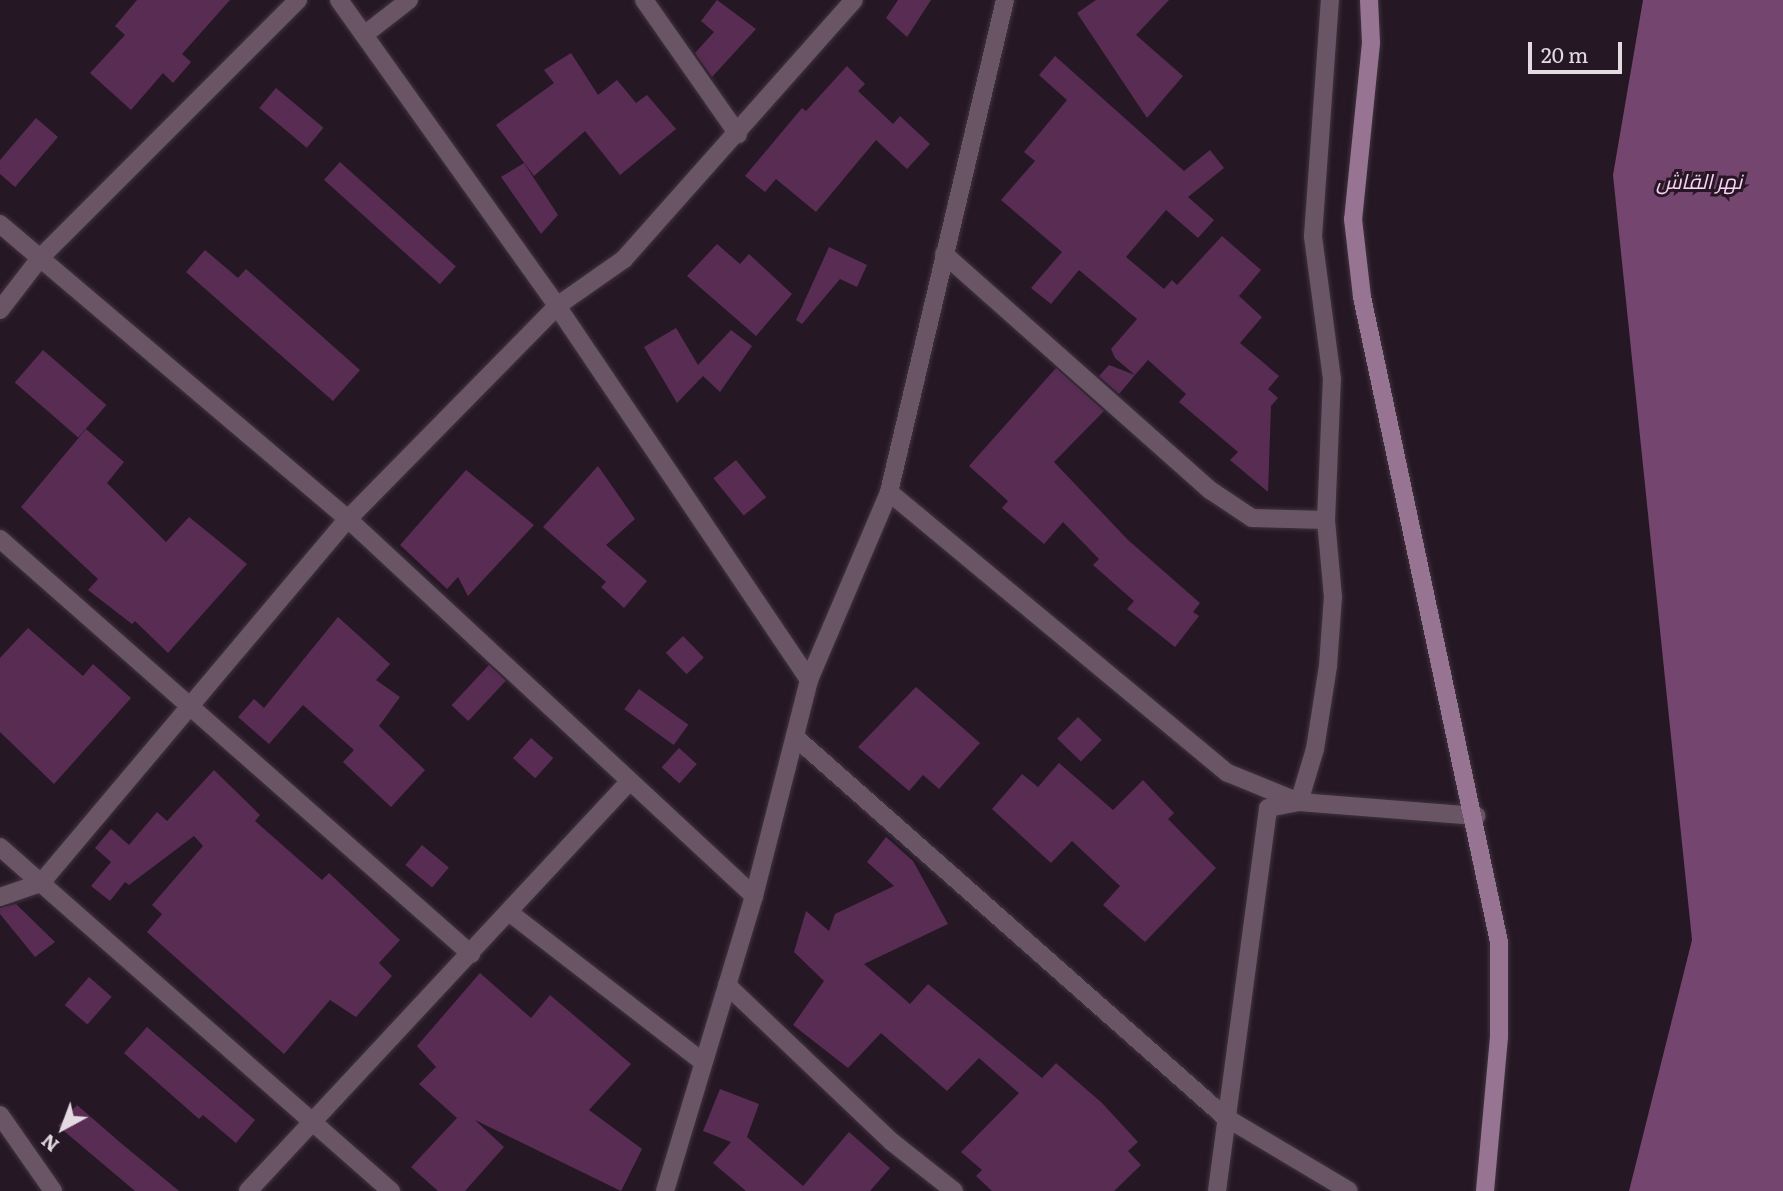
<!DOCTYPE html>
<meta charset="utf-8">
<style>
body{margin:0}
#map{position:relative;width:1783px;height:1191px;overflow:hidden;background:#251824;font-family:Literata,Cairo,serif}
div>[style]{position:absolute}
.water>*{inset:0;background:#74456f}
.building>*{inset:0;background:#592c54;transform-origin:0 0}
.roads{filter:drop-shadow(0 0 2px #40333f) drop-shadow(0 0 2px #40333f)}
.street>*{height:18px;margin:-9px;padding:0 9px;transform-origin:9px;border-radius:9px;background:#6a5567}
.secondary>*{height:18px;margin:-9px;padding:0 9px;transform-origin:9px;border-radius:9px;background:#967492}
span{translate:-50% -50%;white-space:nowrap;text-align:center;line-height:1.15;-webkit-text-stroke:6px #251824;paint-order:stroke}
.water-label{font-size:21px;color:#fdd0f7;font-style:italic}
.north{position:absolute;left:28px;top:1093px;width:70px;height:70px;-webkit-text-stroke:5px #251824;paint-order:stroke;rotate:221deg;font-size:19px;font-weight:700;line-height:28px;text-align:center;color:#e4dbe2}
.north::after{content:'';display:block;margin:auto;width:24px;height:32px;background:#e4dbe2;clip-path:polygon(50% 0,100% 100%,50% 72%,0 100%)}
.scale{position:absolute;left:1528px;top:42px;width:94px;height:32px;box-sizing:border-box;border:4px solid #e4dbe2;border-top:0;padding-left:9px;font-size:21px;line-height:24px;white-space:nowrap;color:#e4dbe2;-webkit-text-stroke:5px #251824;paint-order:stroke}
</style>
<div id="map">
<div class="water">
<div style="clip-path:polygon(1643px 0,1783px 0,1783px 1191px,1629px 1191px,1692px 940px,1613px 175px)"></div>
</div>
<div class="building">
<div style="clip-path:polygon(137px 0,230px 0,182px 54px,191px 62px,173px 83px,163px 73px,131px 110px,90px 73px,125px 35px,115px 26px)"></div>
<div style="clip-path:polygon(717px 0,756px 29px,712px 77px,695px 53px,714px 32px,701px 21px)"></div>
<div style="clip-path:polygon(898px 0,931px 0,907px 37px,886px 18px)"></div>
<div style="clip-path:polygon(1096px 0,1169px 0,1136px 35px,1183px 76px,1147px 118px,1077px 13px)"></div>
<div style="clip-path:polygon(571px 53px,598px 95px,617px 80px,636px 103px,647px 95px,676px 129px,620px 175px,585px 131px,534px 176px,496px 125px,554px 83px,544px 70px)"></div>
<div style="clip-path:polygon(1055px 56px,1184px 171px,1210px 150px,1224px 168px,1188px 197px,1214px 220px,1198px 238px,1166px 210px,1126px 257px,1164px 289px,1172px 280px,1177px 285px,1222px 236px,1261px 270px,1239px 296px,1262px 317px,1240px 343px,1279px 376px,1268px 389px,1278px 398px,1271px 406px,1268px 492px,1230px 460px,1238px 452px,1179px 402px,1186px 394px,1148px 360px,1135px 375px,1115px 358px,1111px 349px,1137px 319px,1079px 270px,1051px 304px,1031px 288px,1062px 252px,1001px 200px,1035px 161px,1024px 152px,1067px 100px,1039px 75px)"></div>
<div style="clip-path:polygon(847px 66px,865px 84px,858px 91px,893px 124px,900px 116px,930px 144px,907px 169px,876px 140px,816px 212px,776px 179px,765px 192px,745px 176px,802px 108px,806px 111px)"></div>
<div style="left:276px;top:88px;width:62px;height:26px;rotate:40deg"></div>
<div style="clip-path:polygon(36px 118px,58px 137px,15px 187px,0 174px,0 160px)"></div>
<div style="left:340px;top:162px;width:156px;height:24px;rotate:42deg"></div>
<div style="clip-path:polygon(524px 163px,558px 215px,541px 234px,501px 177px)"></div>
<div style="clip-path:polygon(717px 244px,740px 264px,749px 254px,792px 294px,756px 336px,687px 276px)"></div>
<div style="clip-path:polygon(829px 247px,867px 265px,857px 287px,840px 279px,802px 324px,796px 320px)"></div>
<div style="clip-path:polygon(205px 250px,238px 278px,246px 269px,360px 370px,333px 401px,186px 272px)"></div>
<div style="clip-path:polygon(676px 328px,698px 365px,731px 330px,752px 346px,720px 392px,703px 376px,677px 403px,644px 347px)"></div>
<div style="left:43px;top:350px;width:84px;height:43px;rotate:41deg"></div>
<div style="clip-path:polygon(1109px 365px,1135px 375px,1119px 394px,1099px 376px)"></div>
<div style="clip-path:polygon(1056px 368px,1104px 411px,1054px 462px,1128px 540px,1200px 603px,1193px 612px,1199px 616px,1175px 647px,1127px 609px,1134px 601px,1093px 565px,1099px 559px,1063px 522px,1044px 544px,1002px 508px,1008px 501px,969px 466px)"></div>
<div style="clip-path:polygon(86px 429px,124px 462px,107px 483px,166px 542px,189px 517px,247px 564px,168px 653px,135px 621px,132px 624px,88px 590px,98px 579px,21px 507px)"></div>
<div style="left:736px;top:460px;width:48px;height:29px;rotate:51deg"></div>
<div style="clip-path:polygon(598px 466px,635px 519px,606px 545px,647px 581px,624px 608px,601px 587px,606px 582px,543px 527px)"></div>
<div style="clip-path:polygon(466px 470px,534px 525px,468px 596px,458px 577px,447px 589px,400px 545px)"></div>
<div style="clip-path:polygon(338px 617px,390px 664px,376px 680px,400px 697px,379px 726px,425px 770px,391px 807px,343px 762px,354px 750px,303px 705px,269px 744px,238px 717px,254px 699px,264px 708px)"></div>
<div style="clip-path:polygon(28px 628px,83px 676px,93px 664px,131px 698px,54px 784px,0 732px,0 658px)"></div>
<div style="left:683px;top:636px;width:30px;height:24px;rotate:46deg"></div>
<div style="left:489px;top:665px;width:23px;height:55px;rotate:43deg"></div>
<div style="clip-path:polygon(916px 687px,980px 743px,939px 789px,923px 775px,909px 791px,858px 747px)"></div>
<div style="left:639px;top:689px;width:61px;height:25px;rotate:36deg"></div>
<div style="left:1078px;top:717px;width:33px;height:30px;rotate:44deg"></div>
<div style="left:531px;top:738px;width:30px;height:27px;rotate:42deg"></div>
<div style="left:679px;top:748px;width:24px;height:26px;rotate:42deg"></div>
<div style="clip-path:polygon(1059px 763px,1113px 810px,1143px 780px,1174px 813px,1168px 819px,1216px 868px,1145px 942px,1103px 905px,1120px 886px,1072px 841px,1051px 863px,992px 809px,1022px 774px,1038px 787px)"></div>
<div style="clip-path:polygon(214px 770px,260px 815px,255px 821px,322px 880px,329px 873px,400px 940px,379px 963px,392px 976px,356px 1017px,330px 1000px,284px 1054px,147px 932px,162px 914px,152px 905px,203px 846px,194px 836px,129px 885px,125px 882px,110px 901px,91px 886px,111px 862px,95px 848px,111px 829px,129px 845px,157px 812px,167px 821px)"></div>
<div style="clip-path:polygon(886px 837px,913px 861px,948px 924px,864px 964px,910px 1004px,928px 984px,1042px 1078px,1056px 1063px,1102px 1103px,1138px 1142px,1128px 1151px,1141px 1165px,1114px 1191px,992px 1191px,976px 1176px,982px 1170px,961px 1152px,1019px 1093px,979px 1058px,947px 1091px,881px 1033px,848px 1068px,793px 1025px,824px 981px,794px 952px,806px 911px,829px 931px,835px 914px,894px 886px,867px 862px)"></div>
<div style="left:422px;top:845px;width:35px;height:26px;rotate:40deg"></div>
<div style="clip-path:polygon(16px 904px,55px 942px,35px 957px,0 914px,0 908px)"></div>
<div style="clip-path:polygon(480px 973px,531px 1018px,550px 995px,631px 1064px,589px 1110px,642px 1149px,621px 1191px,475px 1120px,504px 1147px,465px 1191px,438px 1191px,411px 1167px,457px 1118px,419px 1084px,436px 1067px,417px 1046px)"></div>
<div style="left:89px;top:977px;width:30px;height:37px;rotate:41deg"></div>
<div style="clip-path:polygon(147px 1027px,255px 1120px,236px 1143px,203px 1115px,199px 1119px,124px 1053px)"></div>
<div style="clip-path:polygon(720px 1089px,759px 1104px,747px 1137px,803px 1186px,849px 1132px,890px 1168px,870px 1191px,746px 1191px,713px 1163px,731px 1142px,703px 1131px)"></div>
<div style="clip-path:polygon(77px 1105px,122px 1144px,179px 1191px,135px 1191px,58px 1126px)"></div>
</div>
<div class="roads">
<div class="street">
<div style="left:339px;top:0;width:376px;rotate:54.5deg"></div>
<div style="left:557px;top:306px;width:451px;rotate:56deg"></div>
<div style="left:644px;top:0;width:164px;rotate:55deg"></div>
<div style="left:364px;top:35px;width:57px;rotate:-37.9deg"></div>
<div style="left:0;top:224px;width:456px;rotate:40.3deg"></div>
<div style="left:348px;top:519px;width:554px;rotate:42.88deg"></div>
<div style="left:944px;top:254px;width:356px;rotate:41.6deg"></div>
<div style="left:1210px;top:490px;width:50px;rotate:33.7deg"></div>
<div style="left:1252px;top:518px;width:74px;rotate:1.5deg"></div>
<div style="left:0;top:310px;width:66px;rotate:-52.4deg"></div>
<div style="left:40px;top:258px;width:365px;rotate:-45deg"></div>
<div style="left:889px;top:492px;width:440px;rotate:39.7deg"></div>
<div style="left:1228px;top:773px;width:77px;rotate:22.2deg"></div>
<div style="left:1299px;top:802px;width:178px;rotate:4.5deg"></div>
<div style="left:0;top:539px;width:628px;rotate:41.38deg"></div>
<div style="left:795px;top:737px;width:574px;rotate:41.47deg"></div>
<div style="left:1225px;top:1117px;width:144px;rotate:30.8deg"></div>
<div style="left:0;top:847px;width:521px;rotate:41.34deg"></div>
<div style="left:0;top:897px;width:43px;rotate:-18.9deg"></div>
<div style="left:41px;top:883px;width:476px;rotate:-49.9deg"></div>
<div style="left:348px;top:519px;width:298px;rotate:-45.5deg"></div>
<div style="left:557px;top:306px;width:82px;rotate:-35deg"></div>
<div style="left:624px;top:259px;width:346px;rotate:-48.4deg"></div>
<div style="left:510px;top:913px;width:244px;rotate:37.7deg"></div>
<div style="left:727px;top:985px;width:228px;rotate:43.6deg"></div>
<div style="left:892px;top:1142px;width:79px;rotate:38.3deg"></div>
<div style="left:0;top:1115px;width:93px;rotate:55.1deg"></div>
<div style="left:248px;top:1191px;width:559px;rotate:-47.03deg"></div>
<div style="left:665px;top:1191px;width:308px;rotate:-73.2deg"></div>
<div style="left:754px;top:896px;width:223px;rotate:-75.7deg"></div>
<div style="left:809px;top:680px;width:204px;rotate:-66.9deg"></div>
<div style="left:889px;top:492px;width:505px;rotate:-76.73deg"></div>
<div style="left:1217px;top:1191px;width:386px;rotate:-82.4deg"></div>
<div style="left:1268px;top:808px;width:32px;rotate:-11deg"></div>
<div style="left:1299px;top:802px;width:55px;rotate:-73.2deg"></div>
<div style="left:1315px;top:749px;width:84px;rotate:-81.1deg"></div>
<div style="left:1328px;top:666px;width:69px;rotate:-85.9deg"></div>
<div style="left:1333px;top:597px;width:77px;rotate:-95.2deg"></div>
<div style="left:1326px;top:520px;width:141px;rotate:-87.6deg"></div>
<div style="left:1332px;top:379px;width:144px;rotate:-97.6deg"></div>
<div style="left:1313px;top:236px;width:237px;rotate:-85.9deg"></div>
</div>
<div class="secondary">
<div style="left:1369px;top:0;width:43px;rotate:87.3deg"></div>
<div style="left:1371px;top:43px;width:177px;rotate:95.8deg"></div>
<div style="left:1353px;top:219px;width:79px;rotate:83.4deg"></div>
<div style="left:1362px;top:297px;width:659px;rotate:78.01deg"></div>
<div style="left:1499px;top:942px;width:95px;rotate:90deg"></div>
<div style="left:1499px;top:1037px;width:155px;rotate:95.2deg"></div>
</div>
</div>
<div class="water-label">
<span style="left:1699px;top:180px">نهر القاش</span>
</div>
<div class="north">N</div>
<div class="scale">20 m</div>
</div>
